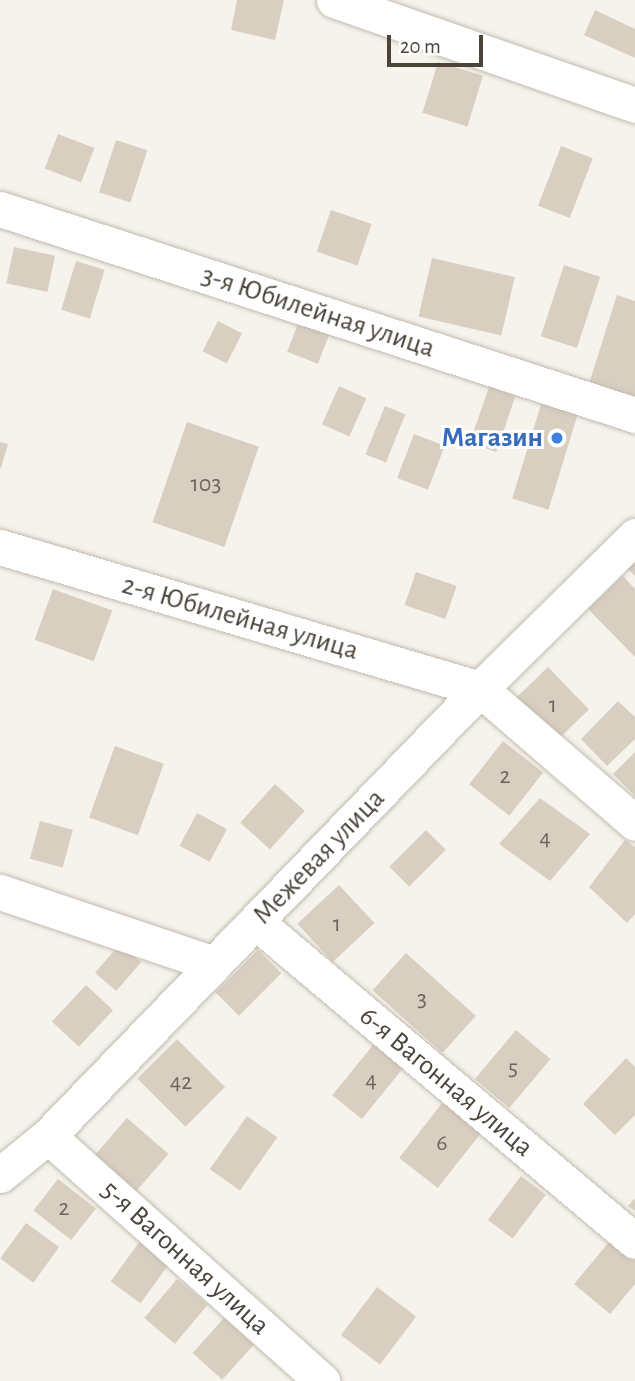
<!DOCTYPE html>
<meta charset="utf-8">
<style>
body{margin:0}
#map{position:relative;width:635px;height:1381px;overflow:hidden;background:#f6f3ec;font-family:"Alegreya Sans",sans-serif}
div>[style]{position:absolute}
.building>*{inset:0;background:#d8cfc1;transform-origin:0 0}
.roads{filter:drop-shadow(0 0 2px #c2bbae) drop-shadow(0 0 2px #c2bbae)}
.minor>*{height:35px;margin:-17.5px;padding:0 17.5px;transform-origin:17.5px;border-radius:17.5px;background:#fff}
.dots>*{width:19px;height:19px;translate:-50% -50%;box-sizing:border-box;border:4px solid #fff;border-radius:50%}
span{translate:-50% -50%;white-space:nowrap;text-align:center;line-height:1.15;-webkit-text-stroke:6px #fff;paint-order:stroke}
.number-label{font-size:24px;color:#6e675b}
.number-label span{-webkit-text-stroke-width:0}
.street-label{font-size:28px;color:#4b4439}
.shop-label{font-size:28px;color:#366cbe;font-weight:700}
.right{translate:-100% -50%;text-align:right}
.scale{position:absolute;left:387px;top:35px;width:96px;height:32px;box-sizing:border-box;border:4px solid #4b4439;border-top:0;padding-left:9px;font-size:21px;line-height:24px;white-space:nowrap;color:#4b4439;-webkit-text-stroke:5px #fff;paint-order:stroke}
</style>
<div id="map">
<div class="building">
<div style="clip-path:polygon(237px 0,284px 0,275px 40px,231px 30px)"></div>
<div style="clip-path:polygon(595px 10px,635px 29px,635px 58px,584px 35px)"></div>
<div style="left:438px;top:62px;width:47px;height:53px;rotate:17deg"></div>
<div style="left:58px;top:134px;width:39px;height:37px;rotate:21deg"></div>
<div style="left:116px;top:140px;width:33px;height:55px;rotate:18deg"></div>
<div style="left:561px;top:146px;width:34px;height:64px;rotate:21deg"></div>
<div style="left:331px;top:210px;width:43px;height:44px;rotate:19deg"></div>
<div style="left:14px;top:247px;width:42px;height:37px;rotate:12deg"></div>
<div style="left:432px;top:258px;width:85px;height:60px;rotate:13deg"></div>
<div style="left:76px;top:261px;width:30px;height:51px;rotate:17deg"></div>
<div style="left:564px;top:265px;width:38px;height:75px;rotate:18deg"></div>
<div style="clip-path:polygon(617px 295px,635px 301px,635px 397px,587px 390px)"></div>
<div style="left:218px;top:321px;width:27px;height:34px;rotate:27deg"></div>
<div style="left:299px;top:321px;width:33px;height:33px;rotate:21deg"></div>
<div style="left:339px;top:386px;width:30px;height:42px;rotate:24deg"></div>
<div style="left:489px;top:387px;width:28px;height:59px;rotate:19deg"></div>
<div style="left:542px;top:401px;width:38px;height:102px;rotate:17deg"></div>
<div style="left:385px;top:406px;width:22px;height:52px;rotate:22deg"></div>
<div style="left:187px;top:422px;width:76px;height:106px;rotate:19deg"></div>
<div style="left:414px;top:434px;width:33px;height:47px;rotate:21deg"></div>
<div style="clip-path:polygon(0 442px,8px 444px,1px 468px,0 468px)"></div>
<div style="clip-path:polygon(635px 559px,635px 576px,626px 567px)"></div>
<div style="left:416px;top:572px;width:43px;height:35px;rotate:19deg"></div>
<div style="clip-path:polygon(623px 576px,635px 589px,635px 657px,588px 609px)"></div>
<div style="left:53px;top:589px;width:63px;height:54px;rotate:20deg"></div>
<div style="left:548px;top:667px;width:59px;height:47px;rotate:46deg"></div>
<div style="clip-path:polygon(618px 701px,635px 717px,635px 739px,607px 766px,581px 739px)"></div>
<div style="left:503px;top:741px;width:51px;height:55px;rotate:38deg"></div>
<div style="left:115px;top:746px;width:52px;height:76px;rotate:20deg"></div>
<div style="clip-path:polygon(635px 752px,635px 796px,613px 774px)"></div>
<div style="left:275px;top:784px;width:40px;height:52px;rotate:42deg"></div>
<div style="clip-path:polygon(540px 798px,590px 834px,550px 881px,499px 844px)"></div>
<div style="left:197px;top:813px;width:34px;height:37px;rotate:28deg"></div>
<div style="left:40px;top:821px;width:34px;height:39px;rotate:15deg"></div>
<div style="left:426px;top:830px;width:28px;height:52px;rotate:45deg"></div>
<div style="clip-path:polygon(625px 840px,635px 847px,635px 914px,627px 923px,589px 887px)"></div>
<div style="left:339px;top:885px;width:52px;height:57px;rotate:47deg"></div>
<div style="left:120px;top:944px;width:28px;height:38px;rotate:41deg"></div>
<div style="left:258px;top:950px;width:33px;height:60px;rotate:45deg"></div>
<div style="left:406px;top:953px;width:94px;height:50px;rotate:42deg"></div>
<div style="left:86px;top:985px;width:37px;height:50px;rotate:43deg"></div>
<div style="left:516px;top:1030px;width:45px;height:64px;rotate:40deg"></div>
<div style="left:177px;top:1039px;width:68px;height:56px;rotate:45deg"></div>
<div style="left:377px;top:1040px;width:38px;height:71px;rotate:39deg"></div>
<div style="clip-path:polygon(626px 1058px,635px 1067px,635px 1115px,615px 1135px,583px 1104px)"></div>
<div style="left:446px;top:1098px;width:49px;height:76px;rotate:38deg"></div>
<div style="left:247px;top:1116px;width:37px;height:65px;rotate:35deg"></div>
<div style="left:127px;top:1118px;width:55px;height:52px;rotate:41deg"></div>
<div style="left:521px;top:1176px;width:31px;height:55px;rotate:37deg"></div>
<div style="left:58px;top:1179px;width:48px;height:40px;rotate:38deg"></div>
<div style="clip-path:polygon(635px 1198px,635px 1211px,628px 1206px)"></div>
<div style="left:26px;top:1223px;width:41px;height:44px;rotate:36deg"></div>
<div style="left:140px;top:1241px;width:37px;height:50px;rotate:36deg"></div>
<div style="clip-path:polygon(609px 1242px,635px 1261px,635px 1284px,610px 1314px,574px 1284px)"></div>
<div style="left:177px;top:1279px;width:40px;height:51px;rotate:40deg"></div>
<div style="left:377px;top:1287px;width:49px;height:60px;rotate:37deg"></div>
<div style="left:224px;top:1318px;width:40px;height:47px;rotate:42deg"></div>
</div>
<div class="roads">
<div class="minor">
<div style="left:334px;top:0;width:319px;rotate:19.2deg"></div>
<div style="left:0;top:209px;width:668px;rotate:17.97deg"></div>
<div style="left:0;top:547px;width:501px;rotate:16.48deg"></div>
<div style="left:480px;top:689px;width:205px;rotate:40.8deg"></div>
<div style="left:0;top:892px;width:226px;rotate:18.6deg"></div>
<div style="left:256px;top:922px;width:495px;rotate:40.1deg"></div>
<div style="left:48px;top:1136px;width:368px;rotate:41.8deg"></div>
<div style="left:0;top:1175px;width:62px;rotate:-39.1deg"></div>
<div style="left:48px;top:1136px;width:622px;rotate:-45.98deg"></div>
<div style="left:480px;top:689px;width:218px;rotate:-44.6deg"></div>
</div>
</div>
<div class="dots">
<div style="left:557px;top:438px;background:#3f7fe0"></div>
</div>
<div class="number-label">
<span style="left:206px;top:485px">103</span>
<span style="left:553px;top:706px">1</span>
<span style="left:505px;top:777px">2</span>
<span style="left:545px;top:839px">4</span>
<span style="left:337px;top:925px">1</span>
<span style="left:422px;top:1000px">3</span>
<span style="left:513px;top:1069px">5</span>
<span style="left:371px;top:1081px">4</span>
<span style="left:181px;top:1083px">42</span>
<span style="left:442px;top:1144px">6</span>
<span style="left:64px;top:1209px">2</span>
</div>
<div class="street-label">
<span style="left:318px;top:312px;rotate:18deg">3-я Юбилейная улица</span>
<span style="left:240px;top:618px;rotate:16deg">2-я Юбилейная улица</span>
<span style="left:319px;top:857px;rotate:-46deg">Межевая улица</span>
<span style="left:446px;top:1082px;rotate:40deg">6-я Вагонная улица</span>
<span style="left:185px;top:1258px;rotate:42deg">5-я Вагонная улица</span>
</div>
<div class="shop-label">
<span class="right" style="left:543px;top:438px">Магазин</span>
</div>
<div class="scale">20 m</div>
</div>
